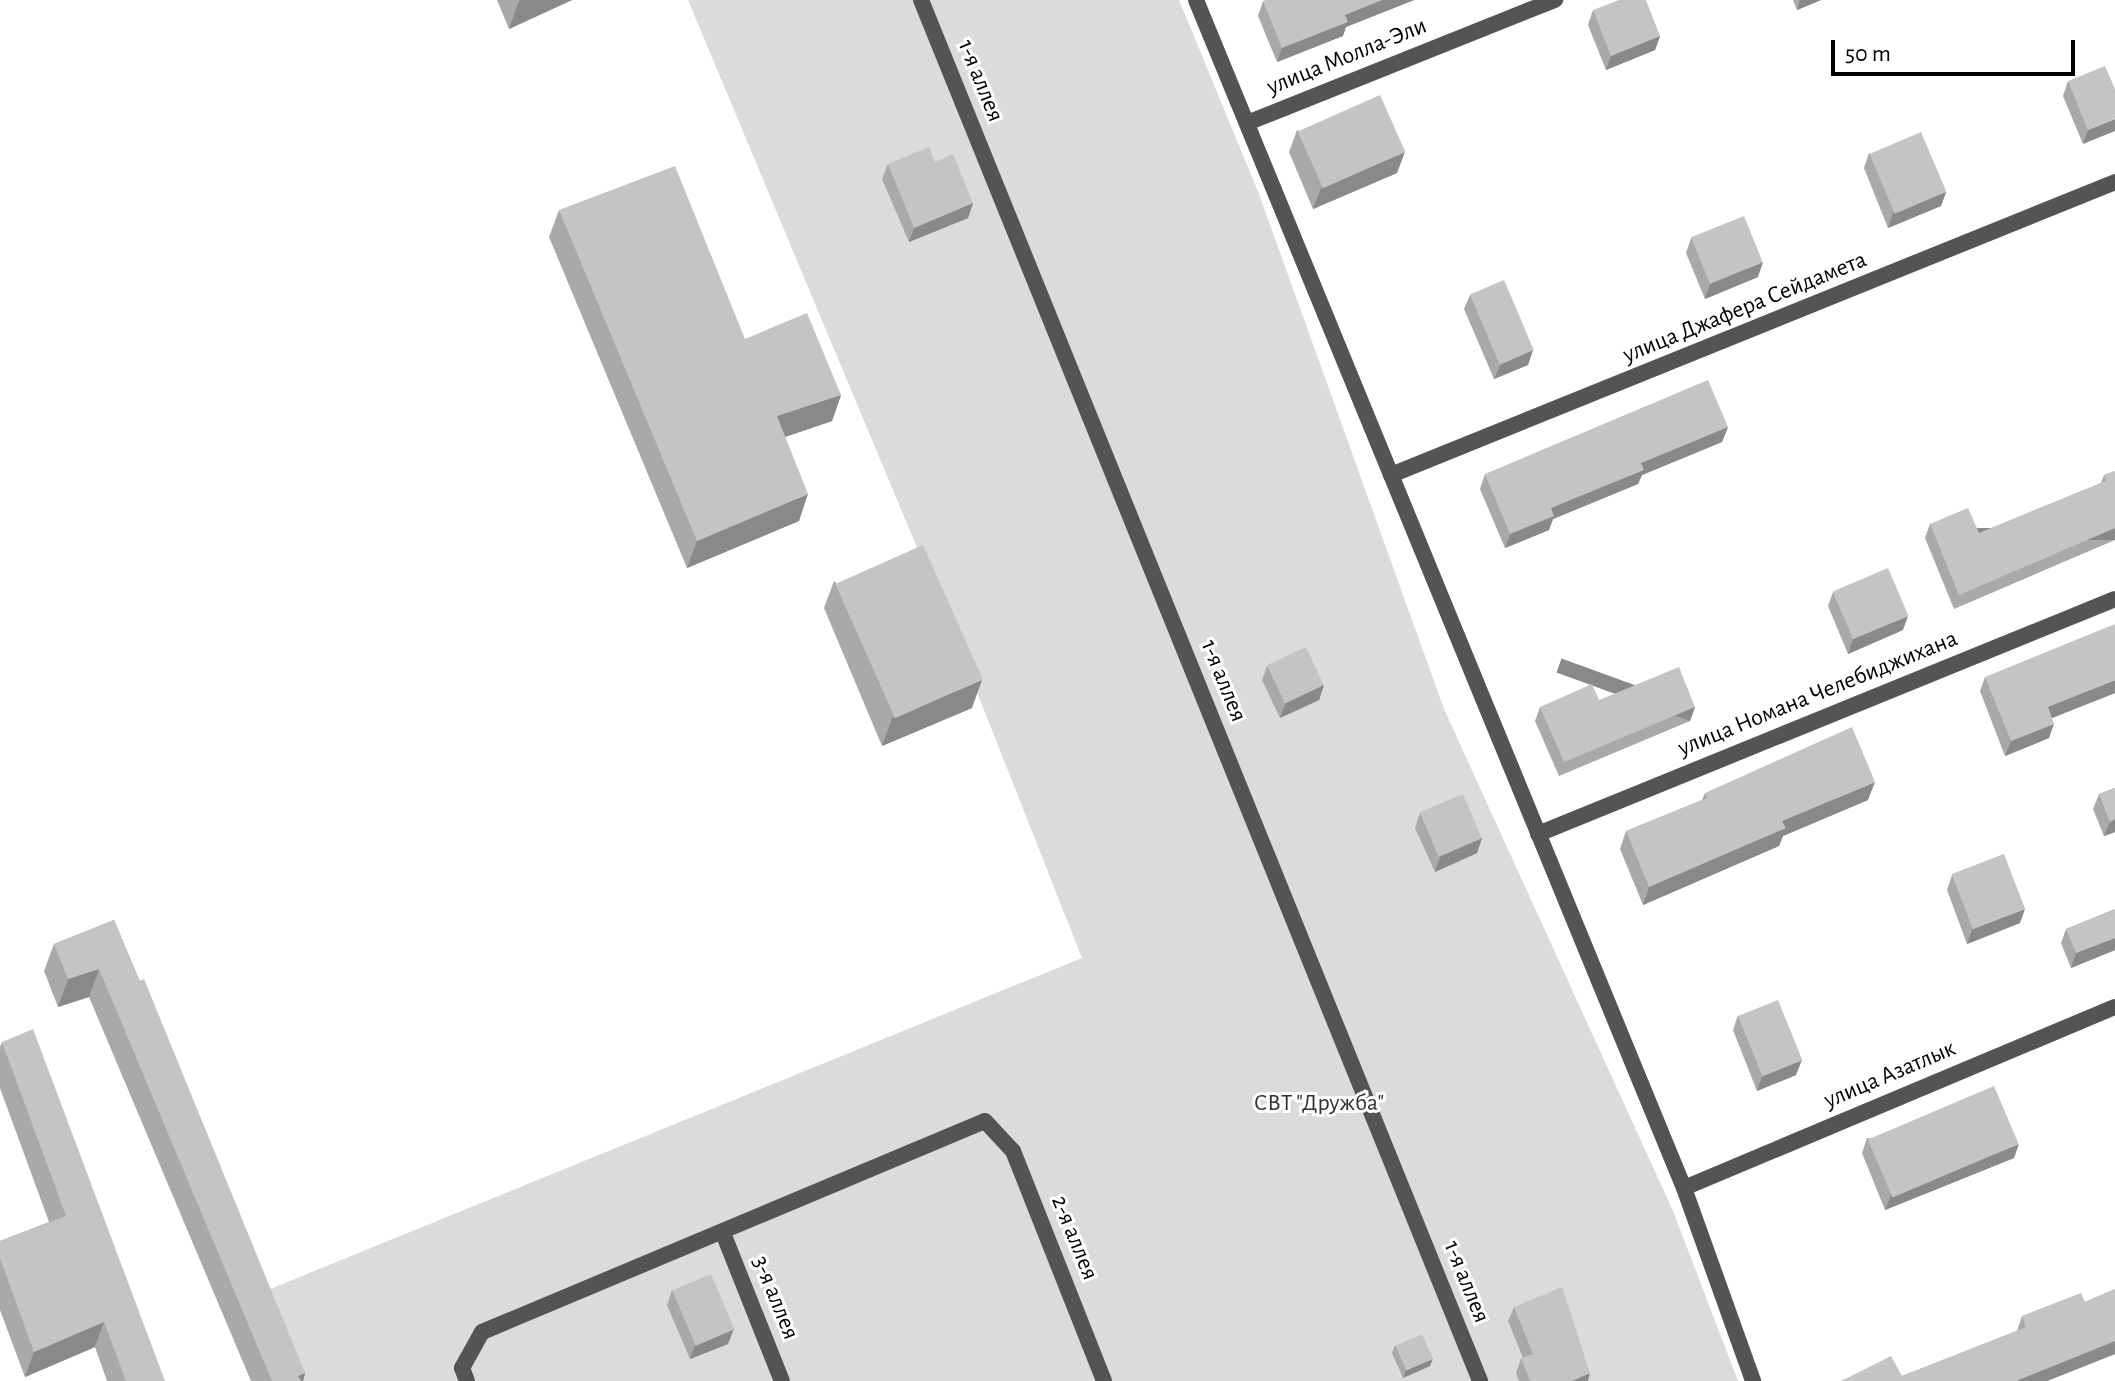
<!DOCTYPE html>
<meta charset="utf-8">
<style>
body{margin:0}
#map{position:relative;width:2115px;height:1381px;overflow:hidden;background:#fff;font-family:"Alegreya Sans",sans-serif}
div>[style]{position:absolute}
.green>*{inset:0;background:#dbdbdb}
.minor>*{height:16px;margin:-8px;padding:0 8px;transform-origin:8px;border-radius:8px;background:#545454}
.wall>*{inset:0;background:#a9a9a9}
.shaded-wall>*{inset:0;background:#898989;transform-origin:0 0}
.building>*{inset:0;background:#c4c4c4;transform-origin:0 0}
span{translate:-50% -50%;white-space:nowrap;text-align:center;line-height:1.15;-webkit-text-stroke:6px #fff;paint-order:stroke}
.street-label{font-size:24px;color:#000}
.park-label{font-size:24px;color:#323232}
.scale{position:absolute;left:1831px;top:40px;width:244px;height:36px;box-sizing:border-box;border:4px solid #000;border-top:0;padding-left:10px;font-size:24px;line-height:28px;white-space:nowrap;color:#000;-webkit-text-stroke:6px #fff;paint-order:stroke}
</style>
<div id="map">
<div class="green">
<div style="clip-path:polygon(688px 0,1179px 0,1259px 194px,1444px 709px,1673px 1211px,1738px 1381px,291px 1381px,258px 1294px,1082px 958px,967px 667px)"></div>
</div>
<div class="minor">
<div style="left:921px;top:0;width:1490px;rotate:67.96deg"></div>
<div style="left:1196px;top:0;width:1284px;rotate:67.67deg"></div>
<div style="left:1684px;top:1188px;width:205px;rotate:70.3deg"></div>
<div style="left:1247px;top:123px;width:332px;rotate:-21.8deg"></div>
<div style="left:1391px;top:475px;width:781px;rotate:-22.03deg"></div>
<div style="left:1538px;top:834px;width:623px;rotate:-22.16deg"></div>
<div style="left:1684px;top:1188px;width:467px;rotate:-22.8deg"></div>
<div style="left:723px;top:1233px;width:159px;rotate:68.3deg"></div>
<div style="left:467px;top:1381px;width:14px;rotate:-111deg"></div>
<div style="left:462px;top:1368px;width:41px;rotate:-60.9deg"></div>
<div style="left:482px;top:1332px;width:545px;rotate:-22.76deg"></div>
<div style="left:985px;top:1121px;width:41px;rotate:47deg"></div>
<div style="left:1013px;top:1151px;width:247px;rotate:68.4deg"></div>
</div>
<div class="wall">
<div style="clip-path:polygon(497px 0,572px 0,509px 29px)"></div>
<div style="clip-path:polygon(1266px 0,1414px 0,1346px 27px,1343px 36px,1277px 62px,1258px 16px,1263px 1px)"></div>
<div style="clip-path:polygon(1793px 0,1821px 0,1797px 10px)"></div>
<div style="clip-path:polygon(1593px 10px,1660px 36px,1655px 50px,1606px 70px,1588px 25px)"></div>
<div style="clip-path:polygon(2068px 81px,2115px 89px,2083px 144px,2063px 96px)"></div>
<div style="clip-path:polygon(1297px 130px,1397px 173px,1313px 209px,1289px 152px)"></div>
<div style="clip-path:polygon(1869px 153px,1946px 192px,1941px 206px,1888px 228px,1864px 168px)"></div>
<div style="clip-path:polygon(888px 164px,973px 203px,968px 218px,909px 242px,882px 179px)"></div>
<div style="clip-path:polygon(559px 210px,745px 339px,841px 395px,832px 421px,785px 437px,799px 521px,687px 568px,549px 237px)"></div>
<div style="clip-path:polygon(1691px 238px,1758px 277px,1705px 299px,1686px 253px)"></div>
<div style="clip-path:polygon(1470px 295px,1533px 350px,1528px 365px,1494px 379px,1464px 309px)"></div>
<div style="clip-path:polygon(1728px 427px,1722px 442px,1642px 475px,1638px 484px,1553px 519px,1549px 530px,1505px 548px,1480px 489px,1485px 474px)"></div>
<div style="clip-path:polygon(2115px 471px,2115px 540px,1954px 609px,1925px 538px,1930px 524px,1979px 533px,2101px 483px,2104px 475px)"></div>
<div style="clip-path:polygon(834px 581px,972px 708px,882px 746px,824px 608px)"></div>
<div style="clip-path:polygon(1833px 592px,1903px 630px,1848px 654px,1828px 606px)"></div>
<div style="clip-path:polygon(1267px 666px,1324px 685px,1319px 700px,1280px 718px,1262px 680px)"></div>
<div style="clip-path:polygon(1985px 677px,2115px 693px,2052px 718px,2049px 738px,2005px 756px,1980px 691px)"></div>
<div style="clip-path:polygon(1599px 700px,1695px 707px,1690px 721px,1559px 776px,1535px 721px,1540px 707px)"></div>
<div style="clip-path:polygon(2115px 788px,2115px 832px,2104px 836px,2093px 809px,2099px 794px)"></div>
<div style="clip-path:polygon(1705px 793px,1868px 800px,1783px 836px,1779px 846px,1643px 905px,1620px 849px,1626px 831px,1702px 800px)"></div>
<div style="clip-path:polygon(1420px 813px,1482px 838px,1477px 853px,1435px 872px,1415px 828px)"></div>
<div style="clip-path:polygon(1952px 875px,2020px 923px,1967px 944px,1947px 890px)"></div>
<div style="clip-path:polygon(2115px 909px,2115px 950px,2071px 968px,2061px 943px,2066px 929px)"></div>
<div style="clip-path:polygon(114px 920px,305px 1373px,303px 1381px,251px 1381px,89px 997px,58px 1007px,44px 971px,54px 944px)"></div>
<div style="clip-path:polygon(1738px 1015px,1796px 1075px,1757px 1091px,1733px 1030px)"></div>
<div style="clip-path:polygon(2px 1042px,165px 1381px,107px 1381px,95px 1347px,25px 1377px,0 1310px,0 1241px,49px 1222px,0 1088px,0 1047px)"></div>
<div style="clip-path:polygon(1867px 1138px,2014px 1158px,1885px 1210px,1862px 1153px)"></div>
<div style="clip-path:polygon(2115px 1289px,2115px 1354px,2047px 1381px,1902px 1376px,2017px 1331px,2022px 1316px,2085px 1302px)"></div>
<div style="clip-path:polygon(672px 1290px,728px 1344px,690px 1359px,667px 1305px)"></div>
<div style="clip-path:polygon(1514px 1307px,1588px 1381px,1519px 1381px,1516px 1373px,1521px 1358px,1523px 1358px,1508px 1321px)"></div>
<div style="clip-path:polygon(1395px 1345px,1430px 1366px,1403px 1378px,1392px 1353px)"></div>
</div>
<div class="shaded-wall">
<div style="clip-path:polygon(522px 0,572px 0,509px 29px,519px 1px)"></div>
<div style="clip-path:polygon(1382px 0,1414px 0,1346px 27px,1343px 36px,1277px 62px,1282px 48px,1345px 15px)"></div>
<div style="clip-path:polygon(1800px 0,1821px 0,1797px 10px)"></div>
<div style="clip-path:polygon(1660px 36px,1655px 50px,1606px 70px,1611px 56px)"></div>
<div style="clip-path:polygon(2115px 119px,2115px 131px,2083px 144px,2088px 130px)"></div>
<div style="clip-path:polygon(1405px 152px,1397px 173px,1313px 209px,1321px 188px)"></div>
<div style="clip-path:polygon(1946px 192px,1941px 206px,1888px 228px,1893px 213px)"></div>
<div style="clip-path:polygon(973px 203px,968px 218px,909px 242px,914px 228px)"></div>
<div style="clip-path:polygon(1763px 262px,1758px 277px,1705px 299px,1710px 284px)"></div>
<div style="clip-path:polygon(1533px 350px,1528px 365px,1494px 379px,1500px 365px)"></div>
<div style="clip-path:polygon(841px 395px,832px 421px,767px 443px,777px 416px)"></div>
<div style="clip-path:polygon(1728px 427px,1722px 442px,1642px 475px,1638px 484px,1553px 519px,1549px 530px,1505px 548px,1510px 534px,1551px 508px,1641px 463px)"></div>
<div style="clip-path:polygon(808px 494px,799px 521px,687px 568px,697px 541px)"></div>
<div style="left:2115px;top:528px;width:12px;height:170px;rotate:90deg"></div>
<div style="clip-path:polygon(1908px 616px,1903px 630px,1848px 654px,1853px 639px)"></div>
<div style="clip-path:polygon(982px 680px,972px 708px,882px 746px,892px 718px)"></div>
<div style="clip-path:polygon(2115px 680px,2115px 693px,2042px 722px,2048px 707px)"></div>
<div style="clip-path:polygon(1324px 685px,1319px 700px,1280px 718px,1285px 704px)"></div>
<div style="left:1695px;top:707px;width:15px;height:142px;rotate:110deg"></div>
<div style="clip-path:polygon(2054px 724px,2049px 738px,2005px 756px,2011px 741px)"></div>
<div style="clip-path:polygon(1875px 782px,1868px 800px,1783px 836px,1779px 846px,1643px 905px,1649px 887px,1782px 821px)"></div>
<div style="clip-path:polygon(2115px 819px,2115px 832px,2104px 836px,2110px 822px)"></div>
<div style="clip-path:polygon(1482px 838px,1477px 853px,1435px 872px,1440px 857px)"></div>
<div style="clip-path:polygon(2025px 909px,2020px 923px,1967px 944px,1972px 929px)"></div>
<div style="clip-path:polygon(2115px 938px,2115px 950px,2071px 968px,2076px 953px)"></div>
<div style="clip-path:polygon(99px 969px,89px 997px,58px 1007px,68px 979px)"></div>
<div style="clip-path:polygon(1802px 1060px,1796px 1075px,1757px 1091px,1762px 1076px)"></div>
<div style="clip-path:polygon(2019px 1144px,2014px 1158px,1885px 1210px,1891px 1195px)"></div>
<div style="clip-path:polygon(104px 1322px,95px 1347px,25px 1377px,34px 1352px)"></div>
<div style="clip-path:polygon(734px 1329px,728px 1344px,690px 1359px,695px 1345px)"></div>
<div style="clip-path:polygon(2115px 1341px,2115px 1354px,2047px 1381px,2016px 1381px)"></div>
<div style="clip-path:polygon(1433px 1359px,1430px 1366px,1403px 1378px,1406px 1370px)"></div>
<div style="clip-path:polygon(305px 1373px,303px 1381px,297px 1381px,298px 1376px)"></div>
<div style="clip-path:polygon(1590px 1373px,1588px 1381px,1572px 1381px)"></div>
</div>
<div class="building">
<div style="clip-path:polygon(1266px 0,1382px 0,1345px 15px,1348px 22px,1282px 48px,1263px 1px)"></div>
<div style="clip-path:polygon(1619px 0,1646px 0,1660px 36px,1611px 56px,1593px 10px)"></div>
<div style="clip-path:polygon(2105px 66px,2115px 89px,2115px 119px,2088px 130px,2068px 81px)"></div>
<div style="left:1380px;top:95px;width:62px;height:90px;rotate:66deg"></div>
<div style="left:1921px;top:132px;width:65px;height:56px;rotate:67deg"></div>
<div style="clip-path:polygon(929px 147px,935px 162px,953px 154px,973px 203px,914px 228px,888px 164px)"></div>
<div style="clip-path:polygon(675px 166px,745px 339px,807px 313px,841px 395px,777px 416px,808px 494px,697px 541px,559px 210px)"></div>
<div style="left:1744px;top:216px;width:50px;height:57px;rotate:68deg"></div>
<div style="left:1504px;top:280px;width:76px;height:37px;rotate:67deg"></div>
<div style="clip-path:polygon(1708px 380px,1728px 427px,1641px 463px,1644px 470px,1551px 508px,1554px 516px,1510px 534px,1485px 474px)"></div>
<div style="clip-path:polygon(2115px 471px,2115px 528px,1959px 595px,1930px 524px,1968px 508px,1979px 533px,2106px 481px,2104px 475px)"></div>
<div style="left:923px;top:545px;width:147px;height:96px;rotate:66deg"></div>
<div style="left:1888px;top:568px;width:52px;height:60px;rotate:67deg"></div>
<div style="clip-path:polygon(2115px 624px,2115px 680px,2048px 707px,2054px 724px,2011px 741px,1985px 677px)"></div>
<div style="left:1306px;top:647px;width:42px;height:43px;rotate:65deg"></div>
<div style="clip-path:polygon(1679px 667px,1695px 707px,1564px 762px,1540px 707px,1592px 684px,1599px 700px)"></div>
<div style="clip-path:polygon(1852px 727px,1875px 782px,1782px 821px,1786px 828px,1649px 887px,1626px 831px,1707px 798px,1705px 793px)"></div>
<div style="clip-path:polygon(2115px 788px,2115px 819px,2110px 822px,2099px 794px)"></div>
<div style="left:1463px;top:794px;width:48px;height:47px;rotate:67deg"></div>
<div style="left:2004px;top:854px;width:59px;height:56px;rotate:69deg"></div>
<div style="clip-path:polygon(2115px 909px,2115px 938px,2076px 953px,2066px 929px)"></div>
<div style="clip-path:polygon(114px 920px,139px 981px,144px 979px,305px 1373px,298px 1376px,301px 1381px,272px 1381px,99px 969px,68px 979px,54px 944px)"></div>
<div style="left:1778px;top:1000px;width:65px;height:43px;rotate:68deg"></div>
<div style="clip-path:polygon(33px 1029px,165px 1381px,126px 1381px,104px 1322px,34px 1352px,0 1258px,0 1241px,66px 1216px,2px 1042px)"></div>
<div style="left:1994px;top:1086px;width:63px;height:137px;rotate:67deg"></div>
<div style="left:711px;top:1274px;width:60px;height:42px;rotate:67deg"></div>
<div style="clip-path:polygon(1562px 1287px,1590px 1373px,1572px 1381px,1530px 1381px,1521px 1358px,1533px 1354px,1514px 1307px)"></div>
<div style="clip-path:polygon(2115px 1289px,2115px 1341px,2016px 1381px,1841px 1381px,1891px 1356px,1902px 1376px,2026px 1327px,2022px 1316px,2081px 1293px,2085px 1302px)"></div>
<div style="left:1422px;top:1334px;width:27px;height:29px;rotate:66deg"></div>
</div>
<div class="street-label">
<span style="left:1347px;top:57px;rotate:-22deg">улица Молла-Эли</span>
<span style="left:980px;top:81px;rotate:68deg">1-я аллея</span>
<span style="left:1745px;top:308px;rotate:-22deg">улица Джафера Сейдамета</span>
<span style="left:1223px;top:681px;rotate:68deg">1-я аллея</span>
<span style="left:1818px;top:694px;rotate:-22deg">улица Номана Челебиджихана</span>
<span style="left:1890px;top:1075px;rotate:-23deg">улица Азатлык</span>
<span style="left:1074px;top:1238px;rotate:68deg">2-я аллея</span>
<span style="left:1466px;top:1282px;rotate:68deg">1-я аллея</span>
<span style="left:775px;top:1298px;rotate:68deg">3-я аллея</span>
</div>
<div class="park-label">
<span style="left:1319px;top:1104px">СВТ "Дружба"</span>
</div>
<div class="scale">50 m</div>
</div>
